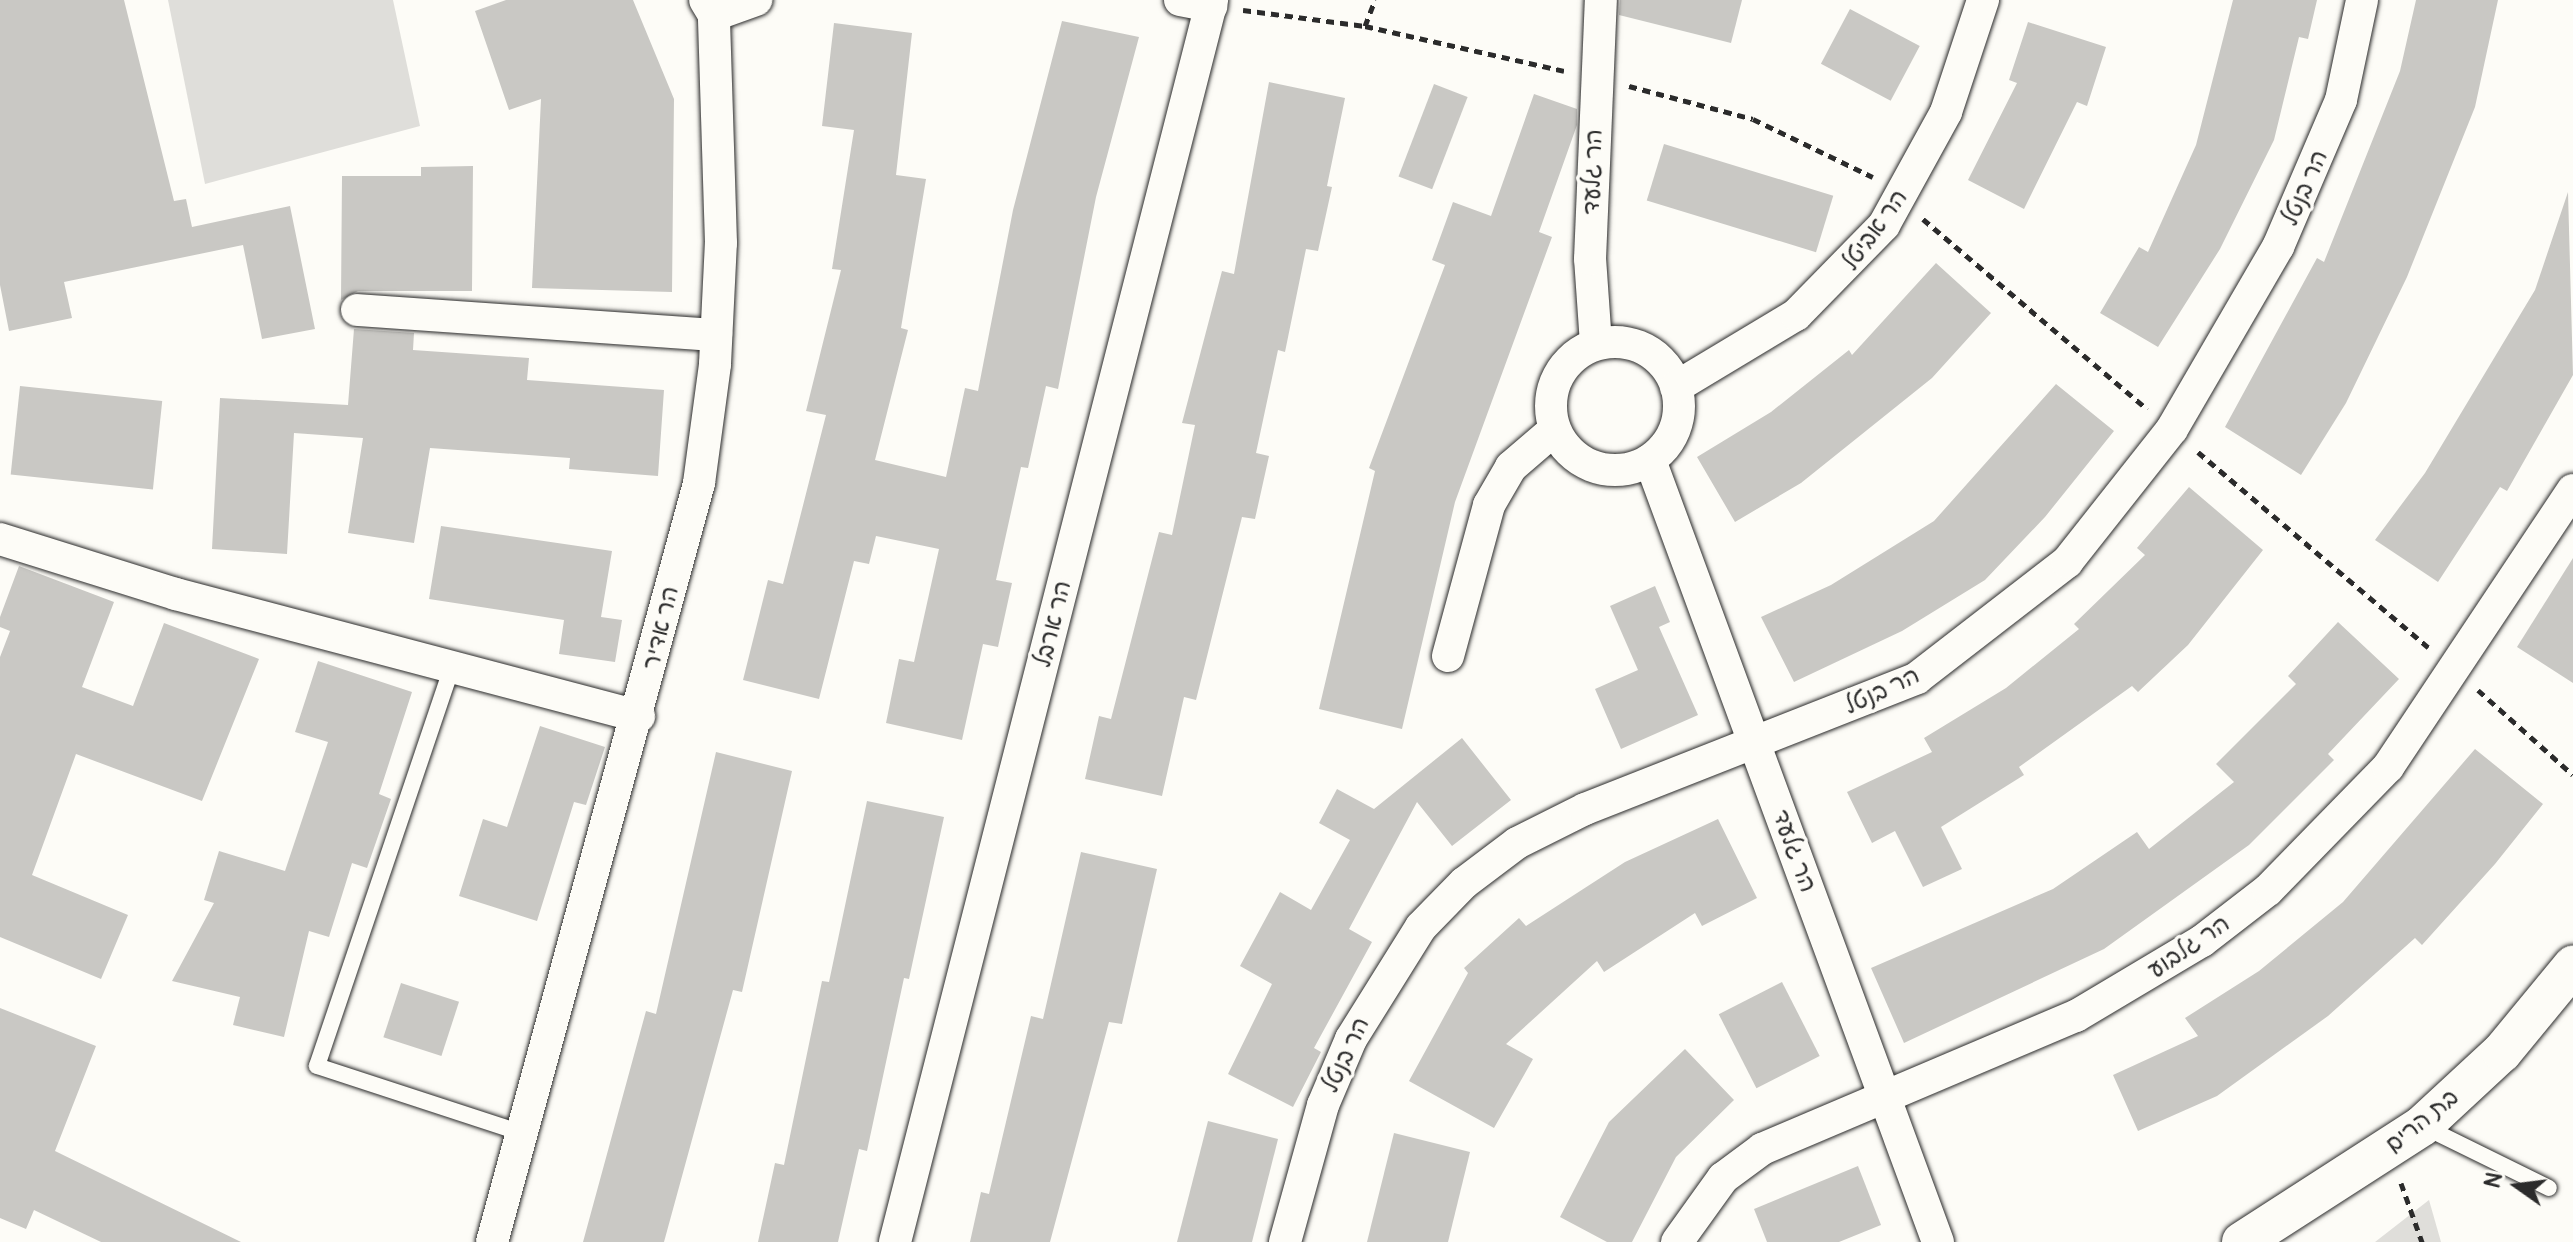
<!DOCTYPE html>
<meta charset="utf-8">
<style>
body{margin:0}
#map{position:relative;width:2573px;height:1242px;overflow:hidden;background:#fdfcf7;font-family:Pangolin,"Playpen Sans Hebrew",sans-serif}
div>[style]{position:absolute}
.green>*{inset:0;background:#dfdeda}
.building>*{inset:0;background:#c9c8c4;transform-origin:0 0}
.path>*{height:5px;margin-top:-2.5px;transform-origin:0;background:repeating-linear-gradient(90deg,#2b2b2b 0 8px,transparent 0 14px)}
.roads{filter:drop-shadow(0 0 2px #2b2b2b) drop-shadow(0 0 2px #2b2b2b)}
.service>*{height:16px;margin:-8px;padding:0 8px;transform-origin:8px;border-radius:8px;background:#fdfcf7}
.minor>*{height:32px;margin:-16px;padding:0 16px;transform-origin:16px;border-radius:16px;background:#fdfcf7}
.minor>.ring{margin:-16px;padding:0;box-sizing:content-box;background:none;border:32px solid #fdfcf7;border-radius:50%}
.tertiary>*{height:40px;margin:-20px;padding:0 20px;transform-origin:20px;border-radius:20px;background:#fdfcf7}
span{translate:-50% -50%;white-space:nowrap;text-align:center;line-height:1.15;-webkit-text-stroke:7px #fdfcf7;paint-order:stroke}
.street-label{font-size:24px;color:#2b2b2b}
.north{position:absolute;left:2477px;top:1146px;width:80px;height:80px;-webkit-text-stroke:6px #fdfcf7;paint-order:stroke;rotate:284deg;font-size:22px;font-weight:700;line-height:32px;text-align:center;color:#2b2b2b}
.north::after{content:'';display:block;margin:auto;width:28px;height:36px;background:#2b2b2b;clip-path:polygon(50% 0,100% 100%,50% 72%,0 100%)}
</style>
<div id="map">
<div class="green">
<div style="clip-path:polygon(168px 0,393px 0,420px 126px,205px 184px)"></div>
<div style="clip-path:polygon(2429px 1200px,2441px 1242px,2375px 1242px)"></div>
</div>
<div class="building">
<div style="clip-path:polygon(0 0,124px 0,174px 201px,186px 199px,192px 227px,290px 206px,315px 329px,262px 339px,243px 245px,64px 282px,72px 318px,9px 331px,0 285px)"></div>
<div style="clip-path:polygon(506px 0,633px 0,674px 99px,672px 292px,532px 288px,541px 99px,509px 110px,475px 11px)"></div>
<div style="clip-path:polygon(1620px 0,1742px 0,1731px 43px,1619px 15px)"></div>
<div style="clip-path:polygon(2233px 0,2317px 0,2308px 39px,2299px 37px,2274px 140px,2220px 249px,2158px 347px,2100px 313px,2139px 247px,2148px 252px,2196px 145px)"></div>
<div style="clip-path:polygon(2416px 0,2498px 0,2475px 107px,2407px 277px,2346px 403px,2301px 475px,2225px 427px,2317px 258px,2324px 262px,2400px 71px)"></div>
<div style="left:1850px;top:9px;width:79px;height:62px;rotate:28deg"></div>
<div style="clip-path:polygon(1062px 21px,1139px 37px,1096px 197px,1058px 389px,1046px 386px,1028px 468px,1021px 467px,996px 580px,1012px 583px,998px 647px,983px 644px,962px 740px,886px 723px,899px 659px,914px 662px,939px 549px,876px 536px,869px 564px,854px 561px,819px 699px,743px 680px,768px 580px,783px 584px,826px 415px,806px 411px,841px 270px,832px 269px,854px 130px,822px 126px,834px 23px,912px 33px,896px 175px,926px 179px,901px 328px,908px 330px,875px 460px,946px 477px,965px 388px,978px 391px,1013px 210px)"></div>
<div style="clip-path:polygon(2028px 22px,2106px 47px,2087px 106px,2077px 102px,2024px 209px,1968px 180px,2017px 83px,2009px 80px)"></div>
<div style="clip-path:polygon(1269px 82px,1345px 98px,1327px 186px,1332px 187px,1318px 251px,1306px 249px,1285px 352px,1278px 350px,1256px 453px,1269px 456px,1255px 519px,1242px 517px,1196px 700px,1184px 697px,1162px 796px,1085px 779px,1099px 716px,1111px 719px,1159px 532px,1172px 535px,1195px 425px,1182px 423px,1222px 271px,1234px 274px)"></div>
<div style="left:1434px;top:84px;width:36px;height:99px;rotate:21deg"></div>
<div style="clip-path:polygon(1534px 94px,1577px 109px,1577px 125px,1539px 232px,1552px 237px,1455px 502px,1402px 729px,1319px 709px,1375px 471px,1369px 468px,1445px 265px,1432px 260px,1453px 202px,1491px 216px)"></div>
<div style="left:1664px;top:144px;width:177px;height:59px;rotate:17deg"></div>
<div style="clip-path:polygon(473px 166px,472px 291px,358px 291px,341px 300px,342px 176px,421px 176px,421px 167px)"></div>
<div style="clip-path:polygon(2568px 192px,2573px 375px,2507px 491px,2500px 487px,2438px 582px,2375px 540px,2425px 473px,2535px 290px)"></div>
<div style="clip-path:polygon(1936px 263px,1991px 313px,1932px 378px,1801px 483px,1735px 522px,1697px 457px,1771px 412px,1849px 350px,1852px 355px)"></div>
<div style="clip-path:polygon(354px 329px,414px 333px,413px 350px,529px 358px,527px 380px,664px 390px,658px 476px,569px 469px,570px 458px,430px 448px,414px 543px,348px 533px,363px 438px,294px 433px,287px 554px,212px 549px,220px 398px,348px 405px)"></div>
<div style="clip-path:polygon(2056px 384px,2114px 431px,2045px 517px,1985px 580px,1902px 631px,1794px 682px,1761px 617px,1831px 585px,1934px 521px)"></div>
<div style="left:20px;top:386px;width:143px;height:89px;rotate:6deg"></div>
<div style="clip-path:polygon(2189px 487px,2263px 550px,2188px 645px,2138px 692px,2132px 686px,2019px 767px,2024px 775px,1941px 827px,1962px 869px,1923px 887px,1895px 831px,1872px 843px,1847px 792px,1932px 752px,1924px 738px,2006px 688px,2079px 629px,2074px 624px,2145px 555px,2137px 548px)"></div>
<div style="clip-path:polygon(441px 526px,612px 551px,601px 617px,622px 620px,615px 662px,559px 654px,564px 620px,429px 599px)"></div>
<div style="clip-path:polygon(2573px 558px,2573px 683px,2517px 647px)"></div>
<div style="clip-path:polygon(19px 566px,114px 602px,82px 687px,133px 706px,164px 623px,259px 659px,202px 801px,76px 754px,32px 875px,128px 915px,101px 979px,0 937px,0 657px,10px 631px,0 627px,0 617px)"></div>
<div style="clip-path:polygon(1655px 586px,1670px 622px,1659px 627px,1698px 715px,1621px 749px,1595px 689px,1638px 670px,1610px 606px)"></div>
<div style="clip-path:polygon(2338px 622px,2399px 679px,2328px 754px,2334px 760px,2249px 845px,2104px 949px,1904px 1043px,1871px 968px,2053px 889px,2137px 832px,2149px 849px,2234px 782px,2216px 764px,2296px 684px,2288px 676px)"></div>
<div style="clip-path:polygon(318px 661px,412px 692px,379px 794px,391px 799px,367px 868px,352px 863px,329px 937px,309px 931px,284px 1037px,233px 1025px,240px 997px,172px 981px,214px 903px,204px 900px,219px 851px,285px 871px,328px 742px,295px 732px)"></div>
<div style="clip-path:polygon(540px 726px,605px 747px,586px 805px,574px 802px,537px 921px,459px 896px,483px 819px,507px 827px)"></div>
<div style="clip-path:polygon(1462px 738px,1511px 800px,1452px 846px,1417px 802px,1349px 929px,1372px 942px,1314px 1048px,1321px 1052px,1293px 1107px,1228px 1074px,1272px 984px,1240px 966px,1280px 892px,1311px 910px,1350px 840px,1319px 823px,1337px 789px,1374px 809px)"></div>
<div style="clip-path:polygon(2475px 749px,2543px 804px,2495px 864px,2422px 945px,2415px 938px,2328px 1016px,2217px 1096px,2138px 1131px,2113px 1075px,2198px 1036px,2185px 1018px,2259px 971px,2343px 902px)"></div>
<div style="clip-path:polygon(716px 752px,792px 771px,742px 992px,733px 990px,664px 1242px,583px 1242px,646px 1011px,656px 1014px)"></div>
<div style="clip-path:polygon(867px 801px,944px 817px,909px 979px,904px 978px,867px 1151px,859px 1149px,838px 1242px,758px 1242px,775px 1163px,784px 1165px,822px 981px,829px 982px)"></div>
<div style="clip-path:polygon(1718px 819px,1757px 898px,1702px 926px,1695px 913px,1604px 972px,1597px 961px,1506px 1044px,1533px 1059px,1494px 1128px,1409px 1081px,1468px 973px,1464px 968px,1519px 918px,1526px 926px,1625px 862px)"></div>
<div style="clip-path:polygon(1081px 852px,1157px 869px,1122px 1024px,1109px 1022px,1050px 1242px,970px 1242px,981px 1192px,989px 1194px,1031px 1016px,1043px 1019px)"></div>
<div style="left:1782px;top:982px;width:83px;height:71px;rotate:63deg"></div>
<div style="left:401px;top:983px;width:61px;height:57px;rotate:18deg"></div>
<div style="clip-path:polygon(0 1008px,96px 1046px,55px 1151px,241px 1242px,101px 1242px,34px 1210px,26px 1229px,0 1218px)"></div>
<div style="clip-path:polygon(1685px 1049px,1734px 1100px,1676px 1157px,1632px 1242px,1607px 1242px,1560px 1217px,1609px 1122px)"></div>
<div style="clip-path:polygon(1208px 1121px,1278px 1139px,1252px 1242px,1177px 1242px)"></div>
<div style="clip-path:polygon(1394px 1133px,1470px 1152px,1448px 1242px,1367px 1242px)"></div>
<div style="clip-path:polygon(1858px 1166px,1881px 1225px,1839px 1242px,1767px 1242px,1754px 1209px)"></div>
</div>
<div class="path">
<div style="left:1243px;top:10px;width:123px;rotate:7.5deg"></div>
<div style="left:1365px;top:26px;width:28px;rotate:-69deg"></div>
<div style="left:1365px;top:26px;width:204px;rotate:12.7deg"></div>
<div style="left:1629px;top:86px;width:128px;rotate:14.9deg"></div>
<div style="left:1753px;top:119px;width:133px;rotate:25.8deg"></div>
<div style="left:1923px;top:219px;width:294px;rotate:40.3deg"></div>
<div style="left:2198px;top:452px;width:302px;rotate:40.3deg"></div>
<div style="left:2478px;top:690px;width:127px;rotate:41.8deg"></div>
<div style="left:2401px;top:1183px;width:63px;rotate:70.4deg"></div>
</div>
<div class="roads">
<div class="service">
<div style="left:452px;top:667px;width:421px;rotate:108.7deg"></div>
<div style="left:317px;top:1066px;width:216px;rotate:18.1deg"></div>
<div style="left:2425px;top:1127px;width:138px;rotate:26.2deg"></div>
</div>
<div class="minor">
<div style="left:1180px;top:0;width:32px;rotate:11deg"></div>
<div style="left:714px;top:15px;width:45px;rotate:-19.7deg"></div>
<div style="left:357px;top:310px;width:360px;rotate:4deg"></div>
<div class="ring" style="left:1551px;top:342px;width:96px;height:96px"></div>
<div style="left:1596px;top:344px;width:85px;rotate:-94deg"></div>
<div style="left:1590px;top:259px;width:259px;rotate:-87.6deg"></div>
<div style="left:1676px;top:387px;width:140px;rotate:-31deg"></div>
<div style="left:1796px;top:315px;width:126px;rotate:-45.6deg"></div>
<div style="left:1884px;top:225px;width:129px;rotate:-61.2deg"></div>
<div style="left:1946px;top:112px;width:118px;rotate:-71.7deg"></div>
<div style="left:1650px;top:460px;width:833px;rotate:69.78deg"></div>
<div style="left:0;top:539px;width:184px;rotate:17.4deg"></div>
<div style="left:176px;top:594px;width:479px;rotate:14.8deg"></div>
<div style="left:1448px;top:656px;width:156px;rotate:-74.8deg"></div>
<div style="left:1489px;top:505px;width:44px;rotate:-59.9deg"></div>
<div style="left:1511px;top:467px;width:57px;rotate:-40.7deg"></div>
<div style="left:492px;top:1242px;width:787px;rotate:-74.74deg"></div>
<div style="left:699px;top:483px;width:120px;rotate:-82.3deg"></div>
<div style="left:715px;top:364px;width:121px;rotate:-87.2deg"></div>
<div style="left:721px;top:243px;width:228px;rotate:-91.8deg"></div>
<div style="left:714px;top:15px;width:17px;rotate:-121deg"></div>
<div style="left:895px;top:1242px;width:1282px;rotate:-75.68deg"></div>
<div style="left:1285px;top:1242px;width:142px;rotate:-74.5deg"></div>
<div style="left:1323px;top:1105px;width:72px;rotate:-67deg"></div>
<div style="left:1351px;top:1039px;width:132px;rotate:-58deg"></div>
<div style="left:1421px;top:927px;width:62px;rotate:-45.7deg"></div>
<div style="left:1464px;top:883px;width:66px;rotate:-37deg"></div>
<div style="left:1517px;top:843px;width:76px;rotate:-26.6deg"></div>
<div style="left:1585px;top:809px;width:357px;rotate:-21.5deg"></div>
<div style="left:1917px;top:678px;width:190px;rotate:-37.7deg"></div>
<div style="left:2067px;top:562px;width:169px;rotate:-51.7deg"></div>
<div style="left:2172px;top:429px;width:211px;rotate:-59.8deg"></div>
<div style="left:2278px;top:247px;width:160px;rotate:-66.8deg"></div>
<div style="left:2341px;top:100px;width:102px;rotate:-78.1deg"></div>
<div style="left:1677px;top:1242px;width:79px;rotate:-54.3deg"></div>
<div style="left:1723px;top:1178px;width:49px;rotate:-36.6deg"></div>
<div style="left:1762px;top:1149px;width:341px;rotate:-23deg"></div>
<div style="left:2076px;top:1016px;width:147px;rotate:-30.8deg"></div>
<div style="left:2202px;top:941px;width:83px;rotate:-37.7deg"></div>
<div style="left:2268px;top:890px;width:172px;rotate:-45.7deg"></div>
<div style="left:2388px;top:767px;width:333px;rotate:-56.3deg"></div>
</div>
<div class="tertiary">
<div style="left:2242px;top:1242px;width:214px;rotate:-32.8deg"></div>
<div style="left:2422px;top:1126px;width:109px;rotate:-42.8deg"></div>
<div style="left:2502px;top:1052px;width:112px;rotate:-50.5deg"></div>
</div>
</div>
<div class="street-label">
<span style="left:1593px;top:172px;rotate:-88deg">הר גלעד</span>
<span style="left:2305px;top:188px;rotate:-66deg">הר בנטל</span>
<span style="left:1875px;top:230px;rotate:-54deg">הר אביטל</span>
<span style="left:1053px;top:624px;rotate:-76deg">הר ארבל</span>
<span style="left:661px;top:628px;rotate:-76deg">הר אדיר</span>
<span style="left:1882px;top:691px;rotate:-25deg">הר בנטל</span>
<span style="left:1794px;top:851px;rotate:70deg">הר גלעד</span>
<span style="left:2189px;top:947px;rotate:-34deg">הר גלבוע</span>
<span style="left:1346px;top:1055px;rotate:-65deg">הר בנטל</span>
<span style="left:2422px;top:1121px;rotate:-39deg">בת הרים</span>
</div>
<div class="north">N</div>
</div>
